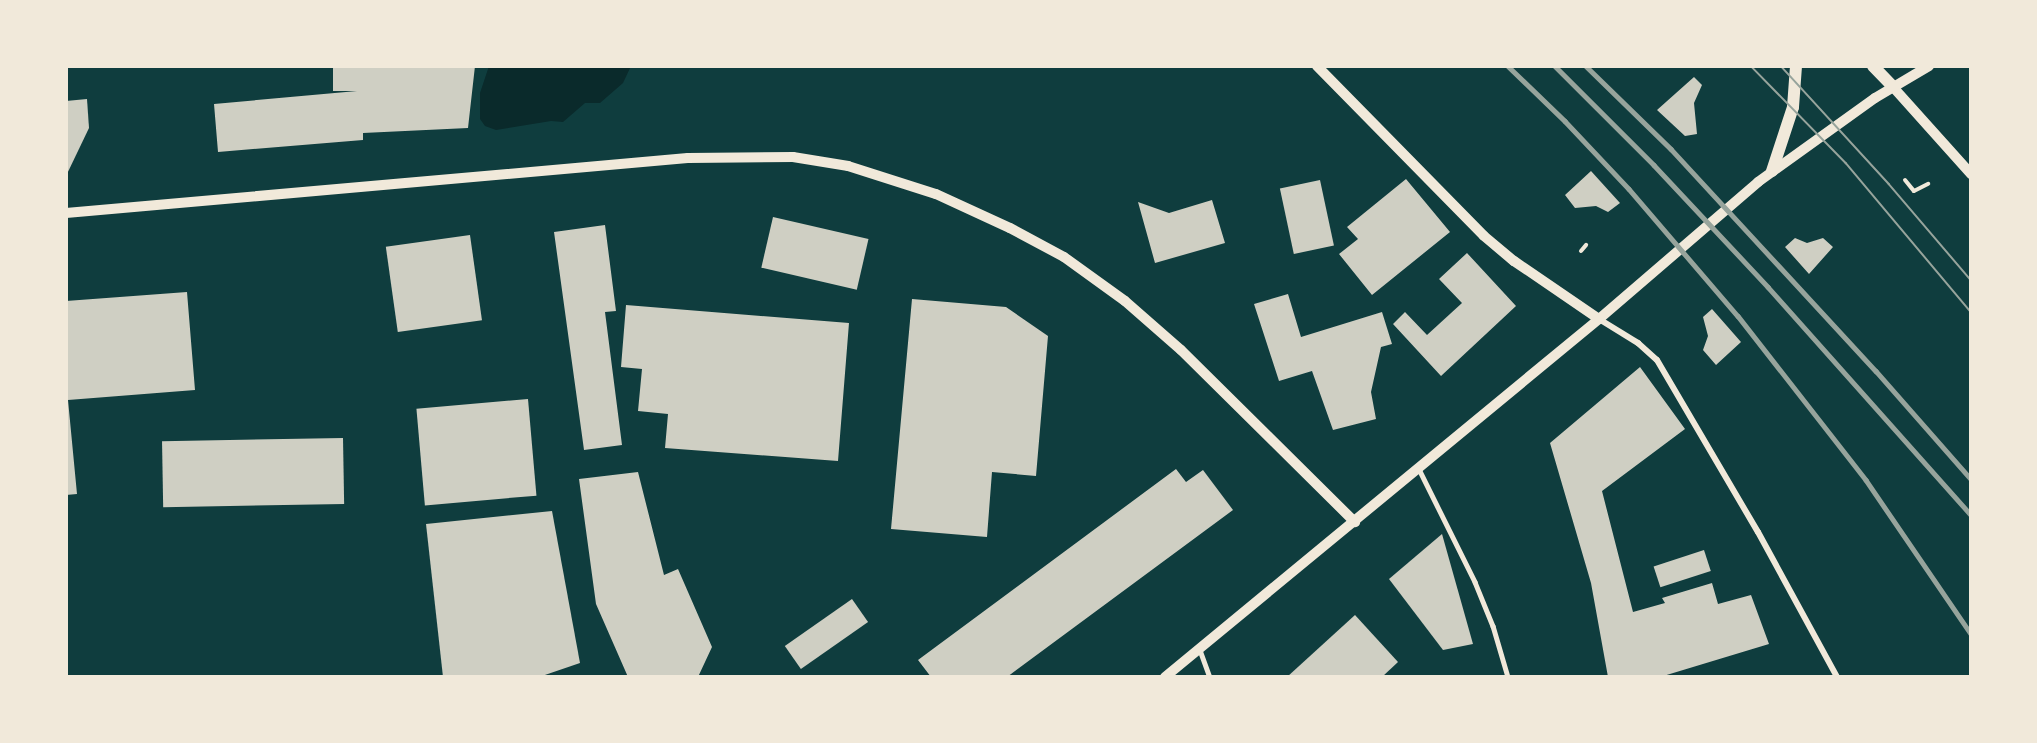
<!DOCTYPE html>
<style>
body{margin:0}
#map{position:relative;width:2037px;height:743px;overflow:hidden;background:#0f3d3e;font-family:"Exo 2",sans-serif}
div>[style]{position:absolute}
.water>*{inset:0;background:#0a2a2b}
.building>*{inset:0;background:#cfcfc3;transform-origin:0 0}
.path>*{height:4px;margin:-2px;padding:0 2px;transform-origin:2px;border-radius:2px;background:#f1e9da}
.service>*{height:4.5px;margin:-2.25px;padding:0 2.25px;transform-origin:2.25px;border-radius:2.25px;background:#f1e9da}
.minor>*{height:6px;margin:-3px;padding:0 3px;transform-origin:3px;border-radius:3px;background:#f1e9da}
.tertiary>*{height:10px;margin:-5px;padding:0 5px;transform-origin:5px;border-radius:5px;background:#f1e9da}
.secondary>*{height:12px;margin:-6px;padding:0 6px;transform-origin:6px;border-radius:6px;background:#f1e9da}
.tram>*{height:1.5px;margin:-0.75px;padding:0 0.75px;transform-origin:0.75px;border-radius:0.75px;background:#97a49c}
.rail>*{height:4.5px;margin:-2.25px;padding:0 2.25px;transform-origin:2.25px;border-radius:2.25px;background:#97a49c}
span{translate:-50% -50%;white-space:nowrap;text-align:center;line-height:1.15;-webkit-text-stroke:4.5px #f1e9da;paint-order:stroke}
.frame{position:absolute;inset:0;border:68px solid #f1e9da;pointer-events:none}
</style>
<div id="map">
<div class="water">
<div style="clip-path:polygon(489px 66px,631px 66px,623px 83px,600px 103px,585px 103px,563px 122px,551px 121px,496px 130px,485px 126px,480px 119px,480px 93px)"></div>
</div>
<div class="building">
<div style="clip-path:polygon(333px 66px,475px 66px,468px 128px,363px 133px,363px 140px,218px 152px,214px 104px,357px 91px,333px 91px)"></div>
<div style="clip-path:polygon(1694px 77px,1702px 85px,1694px 103px,1697px 134px,1685px 136px,1657px 110px)"></div>
<div style="clip-path:polygon(87px 99px,89px 128px,66px 176px,66px 101px)"></div>
<div style="clip-path:polygon(1591px 171px,1620px 203px,1608px 212px,1596px 206px,1575px 208px,1565px 195px)"></div>
<div style="clip-path:polygon(1406px 179px,1450px 232px,1372px 295px,1339px 254px,1358px 239px,1347px 227px)"></div>
<div style="left:1320px;top:180px;width:67px;height:41px;rotate:78deg"></div>
<div style="clip-path:polygon(1212px 200px,1225px 243px,1155px 263px,1138px 202px,1169px 213px)"></div>
<div style="left:773px;top:217px;width:98px;height:52px;rotate:13deg"></div>
<div style="clip-path:polygon(605px 225px,616px 311px,605px 312px,622px 445px,584px 450px,554px 232px)"></div>
<div style="left:470px;top:235px;width:86px;height:85px;rotate:82deg"></div>
<div style="clip-path:polygon(1795px 238px,1807px 243px,1823px 238px,1833px 247px,1809px 274px,1785px 247px)"></div>
<div style="clip-path:polygon(1467px 253px,1516px 306px,1441px 376px,1393px 324px,1405px 312px,1427px 335px,1462px 303px,1439px 279px)"></div>
<div style="clip-path:polygon(187px 292px,195px 390px,68px 400px,77px 494px,66px 495px,66px 301px)"></div>
<div style="clip-path:polygon(1288px 294px,1301px 337px,1382px 312px,1392px 344px,1381px 347px,1371px 392px,1376px 419px,1333px 430px,1312px 371px,1279px 381px,1254px 304px)"></div>
<div style="clip-path:polygon(912px 299px,1006px 307px,1048px 336px,1036px 476px,992px 472px,987px 537px,891px 529px)"></div>
<div style="clip-path:polygon(626px 305px,849px 323px,838px 461px,665px 448px,668px 414px,638px 411px,642px 369px,621px 367px)"></div>
<div style="clip-path:polygon(1712px 309px,1741px 342px,1716px 365px,1703px 350px,1708px 336px,1703px 317px)"></div>
<div style="clip-path:polygon(1640px 367px,1685px 429px,1602px 491px,1633px 612px,1665px 603px,1662px 598px,1712px 583px,1718px 604px,1751px 595px,1769px 644px,1660px 677px,1608px 677px,1591px 583px,1550px 443px)"></div>
<div style="left:528px;top:399px;width:97px;height:112px;rotate:85deg"></div>
<div style="left:343px;top:438px;width:66px;height:181px;rotate:89deg"></div>
<div style="clip-path:polygon(1176px 469px,1186px 482px,1203px 470px,1233px 510px,1007px 677px,931px 677px,918px 660px)"></div>
<div style="clip-path:polygon(638px 472px,664px 575px,678px 569px,712px 647px,698px 677px,628px 677px,596px 604px,579px 479px)"></div>
<div style="clip-path:polygon(552px 511px,580px 663px,539px 677px,443px 677px,426px 524px)"></div>
<div style="clip-path:polygon(1442px 534px,1473px 644px,1443px 650px,1389px 579px)"></div>
<div style="left:1704px;top:550px;width:22px;height:53px;rotate:72deg"></div>
<div style="left:852px;top:599px;width:28px;height:82px;rotate:55deg"></div>
<div style="clip-path:polygon(1355px 615px,1398px 662px,1382px 677px,1287px 677px)"></div>
</div>
<div class="path">
<div style="left:1905px;top:180px;width:14px;rotate:51deg"></div>
<div style="left:1914px;top:191px;width:16px;rotate:-27deg"></div>
<div style="left:1581px;top:251px;width:8px;rotate:-50deg"></div>
</div>
<div class="service">
<div style="left:1419px;top:469px;width:126px;rotate:63.6deg"></div>
<div style="left:1475px;top:582px;width:48px;rotate:67.8deg"></div>
<div style="left:1493px;top:626px;width:53px;rotate:73.6deg"></div>
<div style="left:1200px;top:650px;width:29px;rotate:70deg"></div>
</div>
<div class="minor">
<div style="left:1599px;top:319px;width:46px;rotate:31.6deg"></div>
<div style="left:1638px;top:343px;width:25px;rotate:42deg"></div>
<div style="left:1657px;top:360px;width:199px;rotate:59.6deg"></div>
<div style="left:1758px;top:532px;width:165px;rotate:61.4deg"></div>
</div>
<div class="tertiary">
<div style="left:1317px;top:66px;width:238px;rotate:45.5deg"></div>
<div style="left:1484px;top:236px;width:39px;rotate:40deg"></div>
<div style="left:1514px;top:261px;width:103px;rotate:34.3deg"></div>
<div style="left:1893px;top:87px;width:117px;rotate:48.1deg"></div>
<div style="left:66px;top:213px;width:624px;rotate:-5.05deg"></div>
<div style="left:688px;top:158px;width:105px;rotate:-0.5deg"></div>
<div style="left:793px;top:157px;width:56px;rotate:9.3deg"></div>
<div style="left:848px;top:166px;width:92px;rotate:17.7deg"></div>
<div style="left:936px;top:194px;width:81px;rotate:24.7deg"></div>
<div style="left:1010px;top:228px;width:61px;rotate:28.2deg"></div>
<div style="left:1064px;top:257px;width:75px;rotate:35.8deg"></div>
<div style="left:1125px;top:301px;width:74px;rotate:41.2deg"></div>
<div style="left:1181px;top:350px;width:245px;rotate:44.7deg"></div>
<div style="left:1165px;top:677px;width:563px;rotate:-39.52deg"></div>
<div style="left:1599px;top:319px;width:210px;rotate:-40.7deg"></div>
<div style="left:1758px;top:182px;width:144px;rotate:-35.7deg"></div>
<div style="left:1875px;top:98px;width:63px;rotate:-30.7deg"></div>
</div>
<div class="secondary">
<div style="left:1873px;top:66px;width:29px;rotate:46deg"></div>
<div style="left:1772px;top:171px;width:67px;rotate:-71.8deg"></div>
<div style="left:1793px;top:107px;width:41px;rotate:-85.8deg"></div>
</div>
<div class="tram">
<div style="left:1751px;top:66px;width:136px;rotate:45.6deg"></div>
<div style="left:1846px;top:163px;width:194px;rotate:50deg"></div>
<div style="left:1781px;top:66px;width:160px;rotate:47.5deg"></div>
<div style="left:1889px;top:184px;width:126px;rotate:49.5deg"></div>
</div>
<div class="rail">
<div style="left:1508px;top:66px;width:79px;rotate:44deg"></div>
<div style="left:1565px;top:121px;width:93px;rotate:46.7deg"></div>
<div style="left:1629px;top:189px;width:167px;rotate:49.4deg"></div>
<div style="left:1738px;top:316px;width:208px;rotate:52deg"></div>
<div style="left:1866px;top:480px;width:186px;rotate:55.7deg"></div>
<div style="left:1555px;top:66px;width:140px;rotate:45deg"></div>
<div style="left:1654px;top:165px;width:167px;rotate:46.9deg"></div>
<div style="left:1768px;top:287px;width:305px;rotate:48.3deg"></div>
<div style="left:1586px;top:66px;width:119px;rotate:44.3deg"></div>
<div style="left:1671px;top:149px;width:302px;rotate:47.3deg"></div>
<div style="left:1876px;top:371px;width:144px;rotate:48.7deg"></div>
</div>
<div class="frame"></div>
</div>
